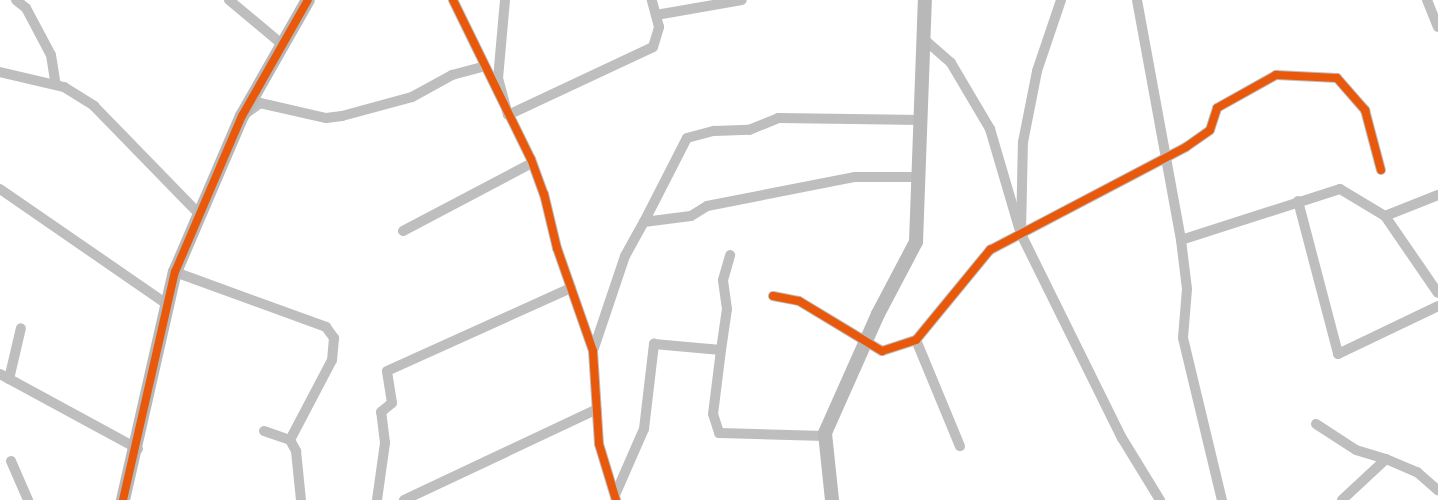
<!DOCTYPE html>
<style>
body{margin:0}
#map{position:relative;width:1438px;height:500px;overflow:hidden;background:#fff;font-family:"Open Sans",sans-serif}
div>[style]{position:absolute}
.street>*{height:10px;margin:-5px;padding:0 5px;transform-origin:5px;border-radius:5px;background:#bebebe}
.secondary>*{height:14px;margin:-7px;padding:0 7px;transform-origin:7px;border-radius:7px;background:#b8b8b8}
.cycleway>*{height:8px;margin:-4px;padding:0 4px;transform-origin:4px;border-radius:4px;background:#e8590c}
span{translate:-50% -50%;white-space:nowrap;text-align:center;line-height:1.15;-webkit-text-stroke:4px #fff;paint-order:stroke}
</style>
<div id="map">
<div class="street">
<div style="left:16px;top:0;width:13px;rotate:39deg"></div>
<div style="left:26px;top:8px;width:53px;rotate:62deg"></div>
<div style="left:51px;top:55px;width:30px;rotate:81deg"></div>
<div style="left:229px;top:0;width:70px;rotate:39.8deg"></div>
<div style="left:453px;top:0;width:177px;rotate:63.9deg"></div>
<div style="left:531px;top:159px;width:37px;rotate:70deg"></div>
<div style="left:544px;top:194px;width:56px;rotate:76.5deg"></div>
<div style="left:557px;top:248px;width:109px;rotate:70.7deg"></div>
<div style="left:593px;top:351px;width:93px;rotate:86.3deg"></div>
<div style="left:599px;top:444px;width:59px;rotate:73.1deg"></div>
<div style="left:505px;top:0;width:78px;rotate:95.1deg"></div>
<div style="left:498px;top:78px;width:38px;rotate:75deg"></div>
<div style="left:508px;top:115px;width:160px;rotate:-25.1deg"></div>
<div style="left:653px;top:47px;width:21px;rotate:-73deg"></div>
<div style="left:659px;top:27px;width:28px;rotate:-105deg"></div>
<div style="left:1137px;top:0;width:244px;rotate:79.6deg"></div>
<div style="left:1181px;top:240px;width:49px;rotate:83deg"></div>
<div style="left:1187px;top:289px;width:49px;rotate:94.7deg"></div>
<div style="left:1183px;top:338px;width:167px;rotate:76.5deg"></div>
<div style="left:1427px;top:0;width:29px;rotate:68deg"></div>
<div style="left:656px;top:15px;width:87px;rotate:-9.9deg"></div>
<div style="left:926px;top:41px;width:33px;rotate:41deg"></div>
<div style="left:951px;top:63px;width:77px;rotate:59.4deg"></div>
<div style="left:990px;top:129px;width:109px;rotate:73.6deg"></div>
<div style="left:1021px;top:234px;width:92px;rotate:-88.8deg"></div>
<div style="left:1023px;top:142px;width:72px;rotate:-78.8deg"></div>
<div style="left:1037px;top:71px;width:75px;rotate:-71.3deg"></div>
<div style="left:0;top:72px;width:66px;rotate:13.2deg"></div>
<div style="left:64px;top:87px;width:36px;rotate:32deg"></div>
<div style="left:94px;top:106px;width:149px;rotate:45.8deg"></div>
<div style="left:245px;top:114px;width:19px;rotate:-36deg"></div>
<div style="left:260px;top:103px;width:68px;rotate:12.8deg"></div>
<div style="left:326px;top:118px;width:16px;rotate:-7deg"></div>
<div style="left:342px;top:116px;width:73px;rotate:-15.2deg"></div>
<div style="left:412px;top:97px;width:46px;rotate:-28.8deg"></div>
<div style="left:452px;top:75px;width:31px;rotate:-15deg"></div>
<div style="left:0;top:189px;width:204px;rotate:34.6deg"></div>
<div style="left:1298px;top:201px;width:158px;rotate:75.3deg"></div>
<div style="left:1338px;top:354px;width:111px;rotate:-25.6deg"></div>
<div style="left:1385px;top:216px;width:57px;rotate:-21.6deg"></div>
<div style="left:644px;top:222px;width:94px;rotate:-62.9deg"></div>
<div style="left:687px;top:138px;width:28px;rotate:-15deg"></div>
<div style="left:714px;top:131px;width:35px;rotate:-2deg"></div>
<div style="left:749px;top:130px;width:31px;rotate:-22deg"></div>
<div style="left:778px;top:118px;width:144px;rotate:0.8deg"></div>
<div style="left:403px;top:231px;width:146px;rotate:-27.8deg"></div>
<div style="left:1021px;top:234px;width:228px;rotate:63.7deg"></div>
<div style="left:1122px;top:438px;width:73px;rotate:58.5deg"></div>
<div style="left:1181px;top:240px;width:167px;rotate:-17.8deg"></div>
<div style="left:1340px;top:189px;width:52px;rotate:31deg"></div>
<div style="left:1385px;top:216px;width:93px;rotate:55.5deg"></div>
<div style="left:175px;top:272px;width:161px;rotate:20deg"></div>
<div style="left:326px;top:327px;width:14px;rotate:54deg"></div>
<div style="left:334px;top:338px;width:22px;rotate:95deg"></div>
<div style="left:332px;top:360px;width:90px;rotate:117.7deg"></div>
<div style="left:290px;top:440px;width:13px;rotate:61deg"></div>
<div style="left:296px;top:451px;width:49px;rotate:84.2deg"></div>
<div style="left:773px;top:296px;width:26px;rotate:11deg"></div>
<div style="left:799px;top:301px;width:97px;rotate:31.1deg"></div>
<div style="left:882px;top:351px;width:36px;rotate:-18deg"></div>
<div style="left:916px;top:340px;width:117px;rotate:-50.6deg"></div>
<div style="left:990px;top:250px;width:221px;rotate:-27.7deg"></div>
<div style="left:1186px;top:147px;width:29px;rotate:-35deg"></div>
<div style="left:1210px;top:130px;width:23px;rotate:-72deg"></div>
<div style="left:1217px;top:108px;width:68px;rotate:-29.2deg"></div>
<div style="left:1276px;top:75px;width:61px;rotate:2.8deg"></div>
<div style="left:1337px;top:78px;width:43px;rotate:48.8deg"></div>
<div style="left:1365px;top:110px;width:62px;rotate:75.1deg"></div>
<div style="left:916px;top:340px;width:115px;rotate:67.5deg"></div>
<div style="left:721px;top:350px;width:64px;rotate:97.1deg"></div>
<div style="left:713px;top:414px;width:20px;rotate:72deg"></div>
<div style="left:719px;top:433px;width:106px;rotate:1.6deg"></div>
<div style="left:593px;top:351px;width:100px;rotate:-71.4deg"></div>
<div style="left:625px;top:256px;width:39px;rotate:-61deg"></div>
<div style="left:644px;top:222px;width:47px;rotate:-7.3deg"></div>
<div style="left:691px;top:216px;width:19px;rotate:-32deg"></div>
<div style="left:707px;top:206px;width:151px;rotate:-11.1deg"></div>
<div style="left:855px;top:177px;width:64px"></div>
<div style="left:0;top:374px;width:157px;rotate:28.5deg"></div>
<div style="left:9px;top:379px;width:52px;rotate:-76.8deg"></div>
<div style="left:1316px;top:424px;width:48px;rotate:33deg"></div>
<div style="left:1356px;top:450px;width:31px;rotate:17deg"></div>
<div style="left:264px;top:431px;width:28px;rotate:19deg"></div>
<div style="left:11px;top:461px;width:43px;rotate:66.4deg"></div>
<div style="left:615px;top:495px;width:72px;rotate:-66.3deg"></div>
<div style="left:644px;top:429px;width:86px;rotate:-83.3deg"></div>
<div style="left:654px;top:344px;width:67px;rotate:5.1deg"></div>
<div style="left:721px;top:350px;width:41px;rotate:-81.7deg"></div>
<div style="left:727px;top:309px;width:29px;rotate:-98deg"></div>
<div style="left:723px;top:280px;width:26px;rotate:-74deg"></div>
<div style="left:377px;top:500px;width:58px;rotate:-82deg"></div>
<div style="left:385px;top:443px;width:31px;rotate:-97deg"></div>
<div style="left:381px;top:412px;width:14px;rotate:-39deg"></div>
<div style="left:392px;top:403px;width:32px;rotate:-99deg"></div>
<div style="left:387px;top:371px;width:202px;rotate:-24.3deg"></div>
<div style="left:404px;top:500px;width:213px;rotate:-25.2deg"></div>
<div style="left:1342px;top:500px;width:60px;rotate:-43deg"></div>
<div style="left:1386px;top:459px;width:34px;rotate:23deg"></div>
<div style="left:1417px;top:472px;width:28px;rotate:41deg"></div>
</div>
<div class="secondary">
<div style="left:123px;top:500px;width:234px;rotate:-77.2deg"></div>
<div style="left:175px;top:272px;width:170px;rotate:-66.8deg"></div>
<div style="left:242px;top:116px;width:133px;rotate:-60.4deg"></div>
<div style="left:832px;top:500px;width:67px;rotate:-96deg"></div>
<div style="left:825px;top:433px;width:130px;rotate:-66deg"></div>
<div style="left:878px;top:314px;width:81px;rotate:-62.2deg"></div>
<div style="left:916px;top:242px;width:242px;rotate:-87.9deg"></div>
</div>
<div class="cycleway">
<div style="left:453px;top:0;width:177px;rotate:63.9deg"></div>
<div style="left:531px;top:159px;width:37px;rotate:70deg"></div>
<div style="left:544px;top:194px;width:56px;rotate:76.5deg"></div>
<div style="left:557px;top:248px;width:109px;rotate:70.7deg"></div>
<div style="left:593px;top:351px;width:93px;rotate:86.3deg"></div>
<div style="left:599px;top:444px;width:59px;rotate:73.1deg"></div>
<div style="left:773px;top:296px;width:26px;rotate:11deg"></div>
<div style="left:799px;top:301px;width:97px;rotate:31.1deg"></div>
<div style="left:882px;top:351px;width:36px;rotate:-18deg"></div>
<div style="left:916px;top:340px;width:117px;rotate:-50.6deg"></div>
<div style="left:990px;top:250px;width:221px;rotate:-27.7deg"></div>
<div style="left:1186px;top:147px;width:29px;rotate:-35deg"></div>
<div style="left:1210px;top:130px;width:23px;rotate:-72deg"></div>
<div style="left:1217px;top:108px;width:68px;rotate:-29.2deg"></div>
<div style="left:1276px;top:75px;width:61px;rotate:2.8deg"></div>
<div style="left:1337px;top:78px;width:43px;rotate:48.8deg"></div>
<div style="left:1365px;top:110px;width:62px;rotate:75.1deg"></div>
<div style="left:123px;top:500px;width:234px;rotate:-77.2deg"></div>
<div style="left:175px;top:272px;width:170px;rotate:-66.8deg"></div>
<div style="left:242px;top:116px;width:133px;rotate:-60.4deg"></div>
</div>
</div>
